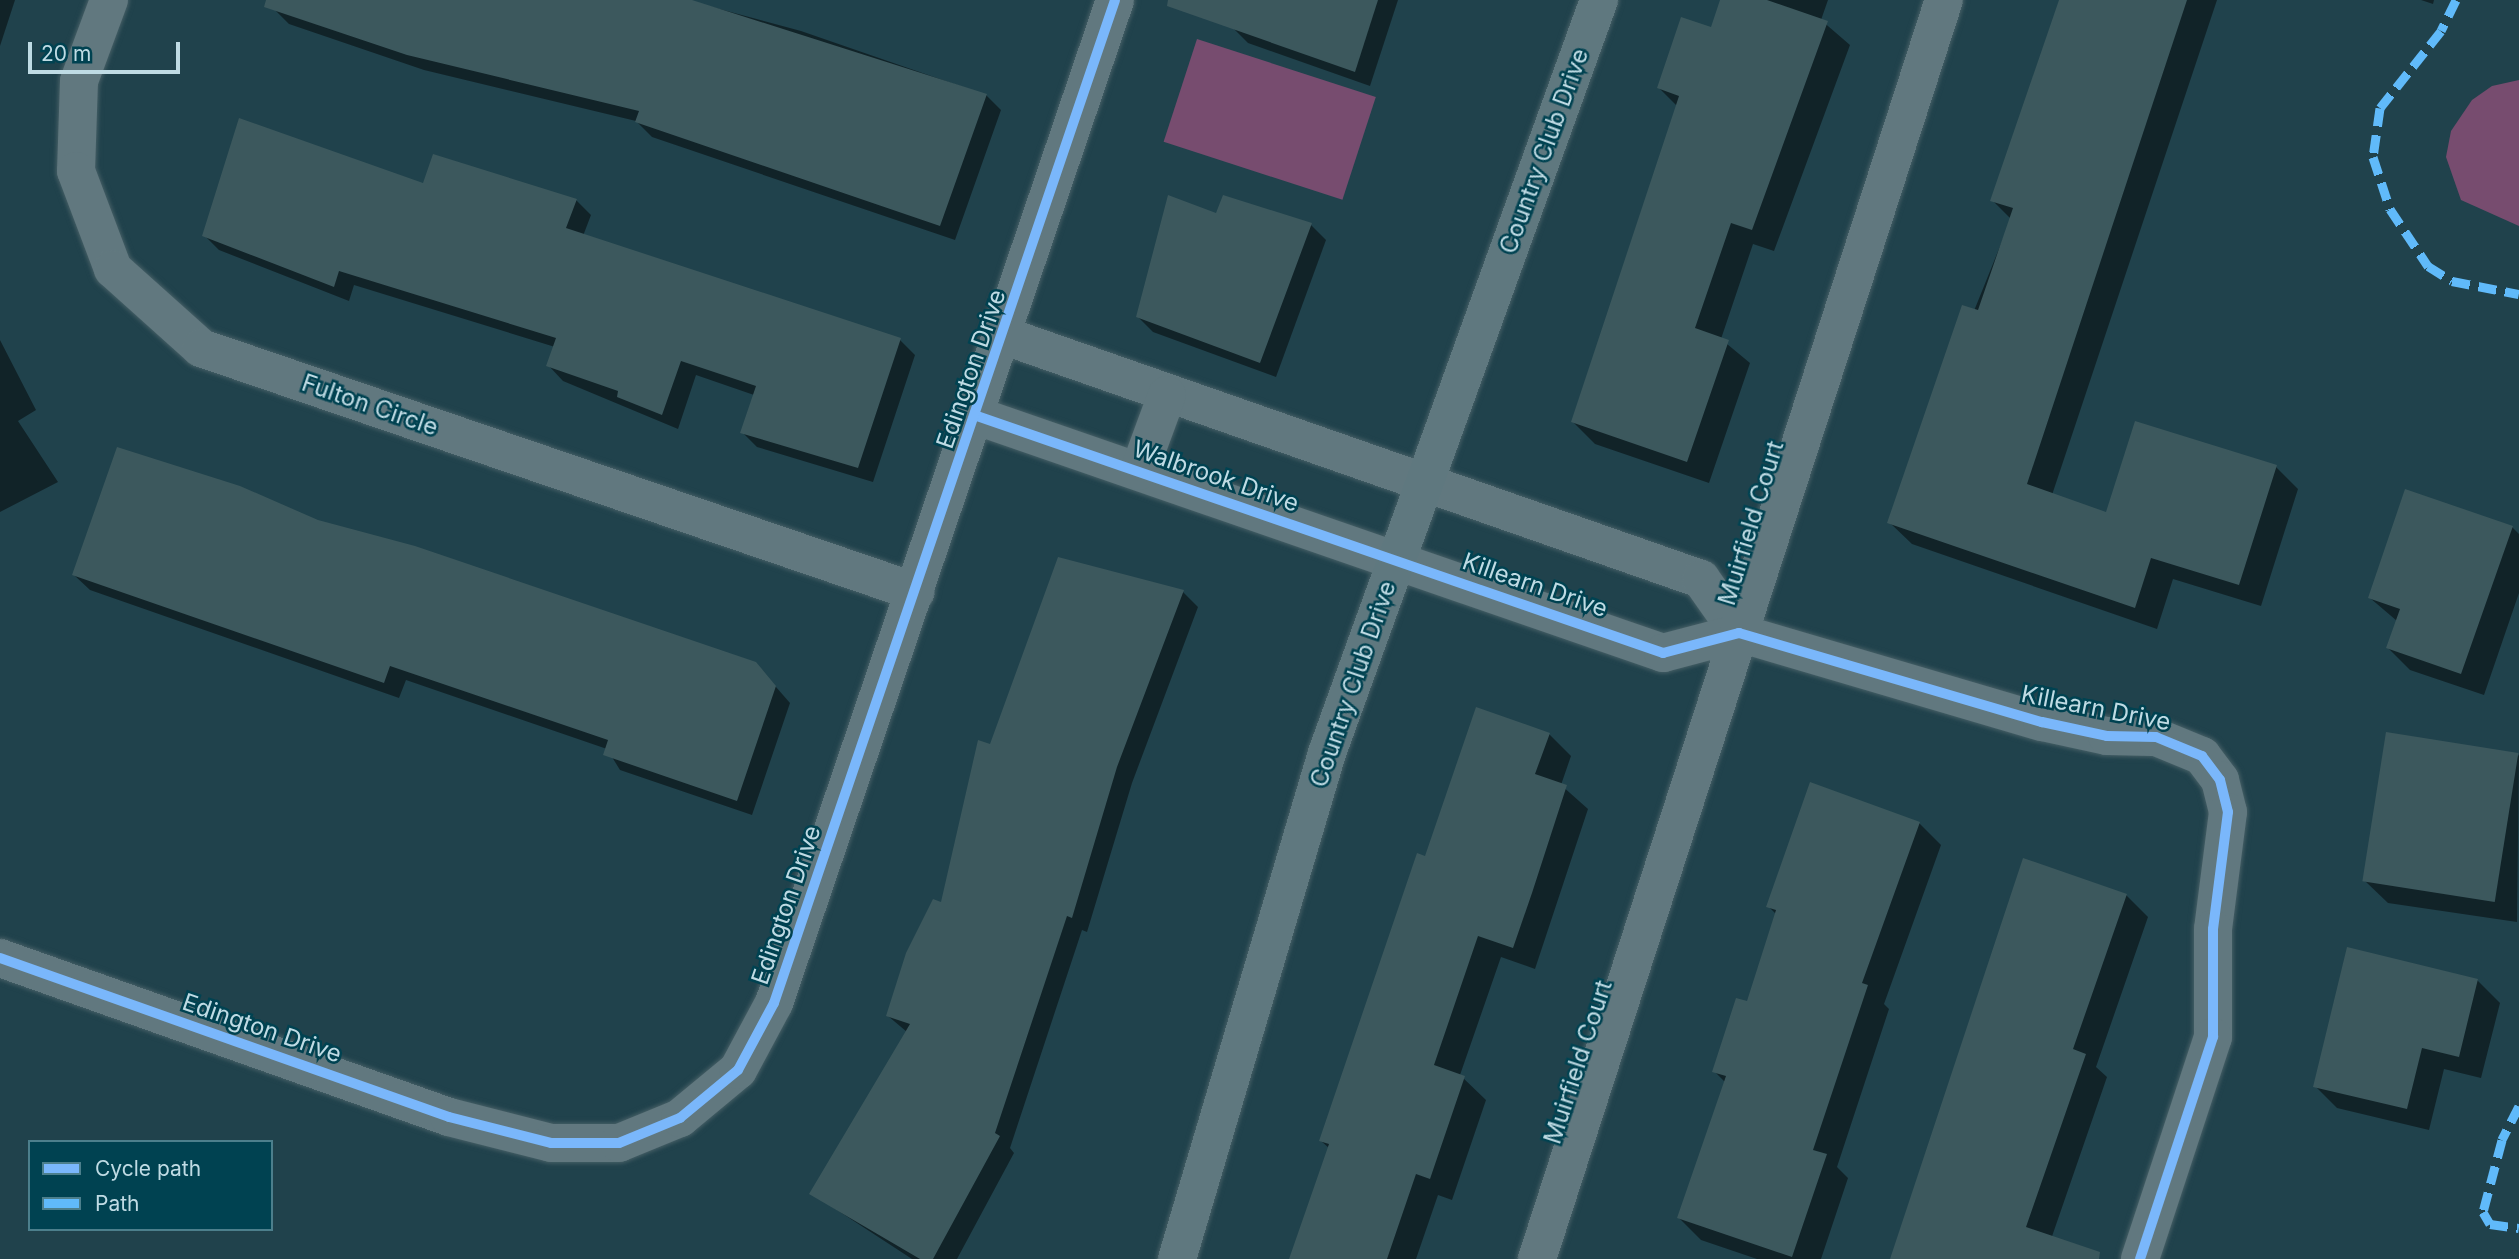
<!DOCTYPE html>
<style>
body{margin:0}
#map{position:relative;width:2519px;height:1259px;overflow:hidden;background:#20424c;font-family:Inter,sans-serif}
div>[style]{position:absolute}
.green>*{inset:0;background:#774c6f;transform-origin:0 0}
.shadow>*{inset:0;background:#0007}
.building>*{inset:0;background:#3c585d;transform-origin:0 0}
.roads{filter:drop-shadow(0 0 2px #455e65) drop-shadow(0 0 2px #455e65)}
.street>*{height:38px;margin:-19px;padding:0 19px;transform-origin:19px;border-radius:19px;background:#61787f}
.secondary>*{height:38px;margin:-19px;padding:0 19px;transform-origin:19px;border-radius:19px;background:#5f787f}
.quiet>*{height:9px;margin-top:-4.5px;transform-origin:0;background:repeating-linear-gradient(90deg,#60bafa 0 18px,transparent 0 27px)}
.cycleway>*{height:10px;margin:-5px;padding:0 5px;transform-origin:5px;border-radius:5px;background:#7ab7fb}
span{translate:-50% -50%;white-space:nowrap;text-align:center;line-height:1.15;-webkit-text-stroke:5px #004251;paint-order:stroke}
.street-label{font-size:24px;color:#bfdbe4}
.legend{position:absolute;left:28px;top:1140px;width:245px;height:91px;box-sizing:border-box;background:#004251;border:2px solid #4c7f8c;margin:0;padding:9px 12px;list-style:none;font-size:21px;color:#bfdbe4}
.legend li{display:flex;align-items:center;gap:14px;height:35px}
.legend b{width:35px;border:2px solid #4c7f8c}
.scale{position:absolute;left:28px;top:42px;width:152px;height:32px;box-sizing:border-box;border:4px solid #bfdbe4;border-top:0;padding-left:9px;font-size:21px;line-height:24px;white-space:nowrap;color:#bfdbe4;-webkit-text-stroke:5px #004251;paint-order:stroke}
</style>
<div id="map">
<div class="green">
<div style="left:1197px;top:39px;width:188px;height:108px;rotate:18deg"></div>
<div style="clip-path:polygon(2519px 80px,2519px 226px,2461px 200px,2446px 157px,2451px 131px,2472px 100px,2492px 86px)"></div>
</div>
<div class="shadow">
<div style="clip-path:polygon(0 0,15px 0,0 46px)"></div>
<div style="clip-path:polygon(277px 0,686px 0,801px 31px,986px 95px,1001px 110px,955px 240px,652px 137px,636px 121px,424px 70px,289px 24px,274px 9px)"></div>
<div style="clip-path:polygon(1230px 0,1398px 0,1370px 86px,1248px 43px,1233px 28px)"></div>
<div style="clip-path:polygon(1722px 0,1828px 0,1821px 20px,1850px 45px,1774px 251px,1753px 244px,1721px 339px,1750px 363px,1709px 483px,1595px 444px,1573px 422px,1677px 106px,1659px 88px,1712px 29px)"></div>
<div style="clip-path:polygon(2061px 0,2217px 0,2052px 495px,2107px 514px,2276px 467px,2298px 489px,2261px 606px,2173px 579px,2157px 629px,1912px 544px,1889px 522px,2011px 219px,1992px 200px)"></div>
<div style="clip-path:polygon(2421px 0,2434px 0,2433px 4px)"></div>
<div style="clip-path:polygon(424px 185px,576px 200px,591px 215px,583px 236px,900px 340px,915px 355px,873px 482px,757px 447px,742px 432px,754px 395px,696px 375px,678px 429px,563px 381px,548px 365px,555px 347px,354px 285px,349px 301px,219px 250px,204px 235px)"></div>
<div style="clip-path:polygon(1217px 215px,1311px 225px,1326px 240px,1276px 377px,1153px 332px,1138px 317px)"></div>
<div style="clip-path:polygon(0 340px,36px 410px,18px 421px,58px 482px,0 512px)"></div>
<div style="clip-path:polygon(317px 522px,755px 663px,790px 703px,752px 815px,620px 770px,607px 749px,406px 680px,399px 698px,90px 590px,74px 575px)"></div>
<div style="clip-path:polygon(2512px 527px,2519px 534px,2519px 593px,2484px 695px,2410px 670px,2388px 648px,2397px 621px,2370px 598px)"></div>
<div style="clip-path:polygon(1183px 592px,1198px 607px,1132px 783px,1087px 932px,1082px 930px,1010px 1148px,1014px 1153px,957px 1259px,912px 1259px,811px 1193px,907px 1032px,888px 1016px,943px 904px,991px 746px)"></div>
<div style="clip-path:polygon(1549px 734px,1571px 756px,1561px 785px,1588px 809px,1535px 969px,1501px 957px,1460px 1075px,1486px 1100px,1452px 1200px,1438px 1195px,1416px 1259px,1291px 1259px,1329px 1148px,1321px 1141px,1426px 858px)"></div>
<div style="clip-path:polygon(2519px 755px,2517px 922px,2388px 903px,2365px 881px)"></div>
<div style="clip-path:polygon(1919px 823px,1941px 845px,1884px 1004px,1889px 1009px,1837px 1167px,1848px 1178px,1821px 1259px,1757px 1259px,1701px 1240px,1679px 1218px,1726px 1083px,1714px 1071px,1748px 1003px,1777px 915px,1768px 906px)"></div>
<div style="clip-path:polygon(2126px 895px,2148px 917px,2096px 1067px,2107px 1077px,2048px 1248px,2051px 1259px,1894px 1259px)"></div>
<div style="clip-path:polygon(2477px 980px,2500px 1003px,2481px 1078px,2444px 1069px,2429px 1130px,2337px 1108px,2315px 1086px)"></div>
</div>
<div class="building">
<div style="clip-path:polygon(266px 0,692px 0,987px 94px,940px 226px,635px 122px,639px 111px,407px 55px,264px 7px)"></div>
<div style="clip-path:polygon(1168px 0,1378px 0,1355px 72px,1167px 6px)"></div>
<div style="clip-path:polygon(1720px 0,1767px 0,1828px 21px,1752px 230px,1731px 223px,1695px 328px,1729px 340px,1687px 462px,1571px 422px,1679px 96px,1657px 88px,1681px 17px,1711px 27px)"></div>
<div style="clip-path:polygon(2059px 0,2187px 0,2027px 484px,2106px 512px,2135px 421px,2277px 465px,2239px 585px,2151px 558px,2135px 608px,1887px 523px,1962px 305px,1978px 310px,2013px 208px,1990px 201px)"></div>
<div style="clip-path:polygon(239px 118px,423px 183px,433px 154px,577px 199px,566px 228px,901px 338px,858px 468px,740px 433px,756px 386px,681px 361px,662px 415px,617px 397px,618px 391px,546px 366px,556px 338px,339px 271px,334px 287px,202px 236px)"></div>
<div style="clip-path:polygon(1168px 195px,1216px 213px,1223px 195px,1312px 223px,1260px 363px,1136px 317px)"></div>
<div style="clip-path:polygon(117px 447px,240px 486px,318px 520px,415px 546px,756px 662px,776px 686px,737px 801px,603px 755px,608px 740px,390px 666px,384px 683px,72px 575px)"></div>
<div style="clip-path:polygon(2405px 489px,2513px 526px,2461px 674px,2386px 648px,2400px 609px,2368px 598px)"></div>
<div style="clip-path:polygon(1058px 557px,1184px 590px,1117px 767px,1072px 918px,1067px 916px,995px 1133px,1000px 1136px,933px 1259px,920px 1259px,809px 1194px,910px 1024px,886px 1016px,906px 953px,933px 899px,941px 902px,978px 740px,990px 744px)"></div>
<div style="clip-path:polygon(1476px 707px,1550px 733px,1535px 774px,1567px 785px,1532px 893px,1513px 948px,1478px 936px,1434px 1065px,1465px 1076px,1430px 1179px,1416px 1174px,1387px 1259px,1289px 1259px,1329px 1144px,1319px 1141px,1417px 853px,1425px 856px)"></div>
<div style="left:2386px;top:732px;width:134px;height:151px;rotate:9deg"></div>
<div style="clip-path:polygon(1810px 782px,1920px 822px,1862px 983px,1868px 985px,1813px 1150px,1827px 1154px,1792px 1257px,1677px 1218px,1726px 1076px,1712px 1072px,1736px 998px,1747px 1001px,1776px 910px,1766px 907px)"></div>
<div style="clip-path:polygon(2023px 858px,2127px 894px,2073px 1049px,2086px 1054px,2026px 1227px,2100px 1252px,2099px 1259px,1890px 1259px)"></div>
<div style="clip-path:polygon(2347px 947px,2478px 979px,2459px 1057px,2422px 1048px,2407px 1109px,2313px 1087px)"></div>
</div>
<div class="roads">
<div class="street">
<div style="left:109px;top:0;width:86px;rotate:110.3deg"></div>
<div style="left:79px;top:81px;width:90px;rotate:91.9deg"></div>
<div style="left:76px;top:171px;width:105px;rotate:69.3deg"></div>
<div style="left:113px;top:269px;width:118px;rotate:41.9deg"></div>
<div style="left:201px;top:348px;width:755px;rotate:18.84deg"></div>
<div style="left:1005px;top:336px;width:737px;rotate:19.25deg"></div>
<div style="left:1701px;top:579px;width:66px;rotate:54.9deg"></div>
<div style="left:977px;top:416px;width:726px;rotate:19.06deg"></div>
<div style="left:1663px;top:653px;width:79px;rotate:-14.7deg"></div>
<div style="left:1739px;top:633px;width:316px;rotate:16.4deg"></div>
<div style="left:2042px;top:722px;width:66px;rotate:12.2deg"></div>
<div style="left:2107px;top:736px;width:49px;rotate:1.2deg"></div>
<div style="left:2156px;top:737px;width:50px;rotate:22.4deg"></div>
<div style="left:2202px;top:756px;width:30px;rotate:53deg"></div>
<div style="left:2220px;top:780px;width:33px;rotate:76deg"></div>
<div style="left:2228px;top:812px;width:118px;rotate:97.3deg"></div>
<div style="left:2213px;top:929px;width:108px;rotate:90deg"></div>
<div style="left:2213px;top:1037px;width:234px;rotate:108.2deg"></div>
<div style="left:1139px;top:471px;width:81px;rotate:-69.8deg"></div>
<div style="left:0;top:958px;width:476px;rotate:19.5deg"></div>
<div style="left:449px;top:1117px;width:105px;rotate:14.3deg"></div>
<div style="left:551px;top:1143px;width:68px"></div>
<div style="left:619px;top:1143px;width:66px;rotate:-22.3deg"></div>
<div style="left:680px;top:1118px;width:75px;rotate:-39.6deg"></div>
<div style="left:738px;top:1070px;width:76px;rotate:-61.8deg"></div>
<div style="left:774px;top:1003px;width:1059px;rotate:-71.22deg"></div>
<div style="left:1537px;top:1259px;width:1323px;rotate:-72.09deg"></div>
</div>
<div class="secondary">
<div style="left:1177px;top:1259px;width:528px;rotate:-73.49deg"></div>
<div style="left:1327px;top:753px;width:801px;rotate:-70.14deg"></div>
</div>
</div>
<div class="quiet">
<div style="left:2456px;top:0;width:34px;rotate:116deg"></div>
<div style="left:2441px;top:31px;width:98px;rotate:128.4deg"></div>
<div style="left:2380px;top:108px;width:49px;rotate:98.1deg"></div>
<div style="left:2373px;top:157px;width:55px;rotate:71.9deg"></div>
<div style="left:2390px;top:209px;width:69px;rotate:56.3deg"></div>
<div style="left:2428px;top:266px;width:28px;rotate:32deg"></div>
<div style="left:2452px;top:281px;width:68px;rotate:11deg"></div>
<div style="left:2519px;top:1106px;width:38px;rotate:117deg"></div>
<div style="left:2502px;top:1140px;width:74px;rotate:104.8deg"></div>
<div style="left:2483px;top:1212px;width:14px;rotate:60deg"></div>
<div style="left:2490px;top:1224px;width:29px;rotate:8deg"></div>
</div>
<div class="cycleway">
<div style="left:977px;top:416px;width:726px;rotate:19.06deg"></div>
<div style="left:1663px;top:653px;width:79px;rotate:-14.7deg"></div>
<div style="left:1739px;top:633px;width:316px;rotate:16.4deg"></div>
<div style="left:2042px;top:722px;width:66px;rotate:12.2deg"></div>
<div style="left:2107px;top:736px;width:49px;rotate:1.2deg"></div>
<div style="left:2156px;top:737px;width:50px;rotate:22.4deg"></div>
<div style="left:2202px;top:756px;width:30px;rotate:53deg"></div>
<div style="left:2220px;top:780px;width:33px;rotate:76deg"></div>
<div style="left:2228px;top:812px;width:118px;rotate:97.3deg"></div>
<div style="left:2213px;top:929px;width:108px;rotate:90deg"></div>
<div style="left:2213px;top:1037px;width:234px;rotate:108.2deg"></div>
<div style="left:0;top:958px;width:476px;rotate:19.5deg"></div>
<div style="left:449px;top:1117px;width:105px;rotate:14.3deg"></div>
<div style="left:551px;top:1143px;width:68px"></div>
<div style="left:619px;top:1143px;width:66px;rotate:-22.3deg"></div>
<div style="left:680px;top:1118px;width:75px;rotate:-39.6deg"></div>
<div style="left:738px;top:1070px;width:76px;rotate:-61.8deg"></div>
<div style="left:774px;top:1003px;width:1059px;rotate:-71.22deg"></div>
</div>
<div class="street-label">
<span style="left:1544px;top:151px;rotate:-70deg">Country Club Drive</span>
<span style="left:971px;top:369px;rotate:-71deg">Edington Drive</span>
<span style="left:370px;top:405px;rotate:19deg">Fulton Circle</span>
<span style="left:1216px;top:476px;rotate:19deg">Walbrook Drive</span>
<span style="left:1751px;top:523px;rotate:-73deg">Muirfield Court</span>
<span style="left:1535px;top:585px;rotate:19deg">Killearn Drive</span>
<span style="left:1353px;top:684px;rotate:-71deg">Country Club Drive</span>
<span style="left:2096px;top:708px;rotate:11deg">Killearn Drive</span>
<span style="left:786px;top:905px;rotate:-71deg">Edington Drive</span>
<span style="left:262px;top:1028px;rotate:19deg">Edington Drive</span>
<span style="left:1578px;top:1062px;rotate:-72deg">Muirfield Court</span>
</div>
<ul class="legend">
<li><b style="height:9px;background:#7ab7fb"></b>Cycle path</li>
<li><b style="height:9px;background:#60bafa"></b>Path</li>
</ul>
<div class="scale">20 m</div>
</div>
